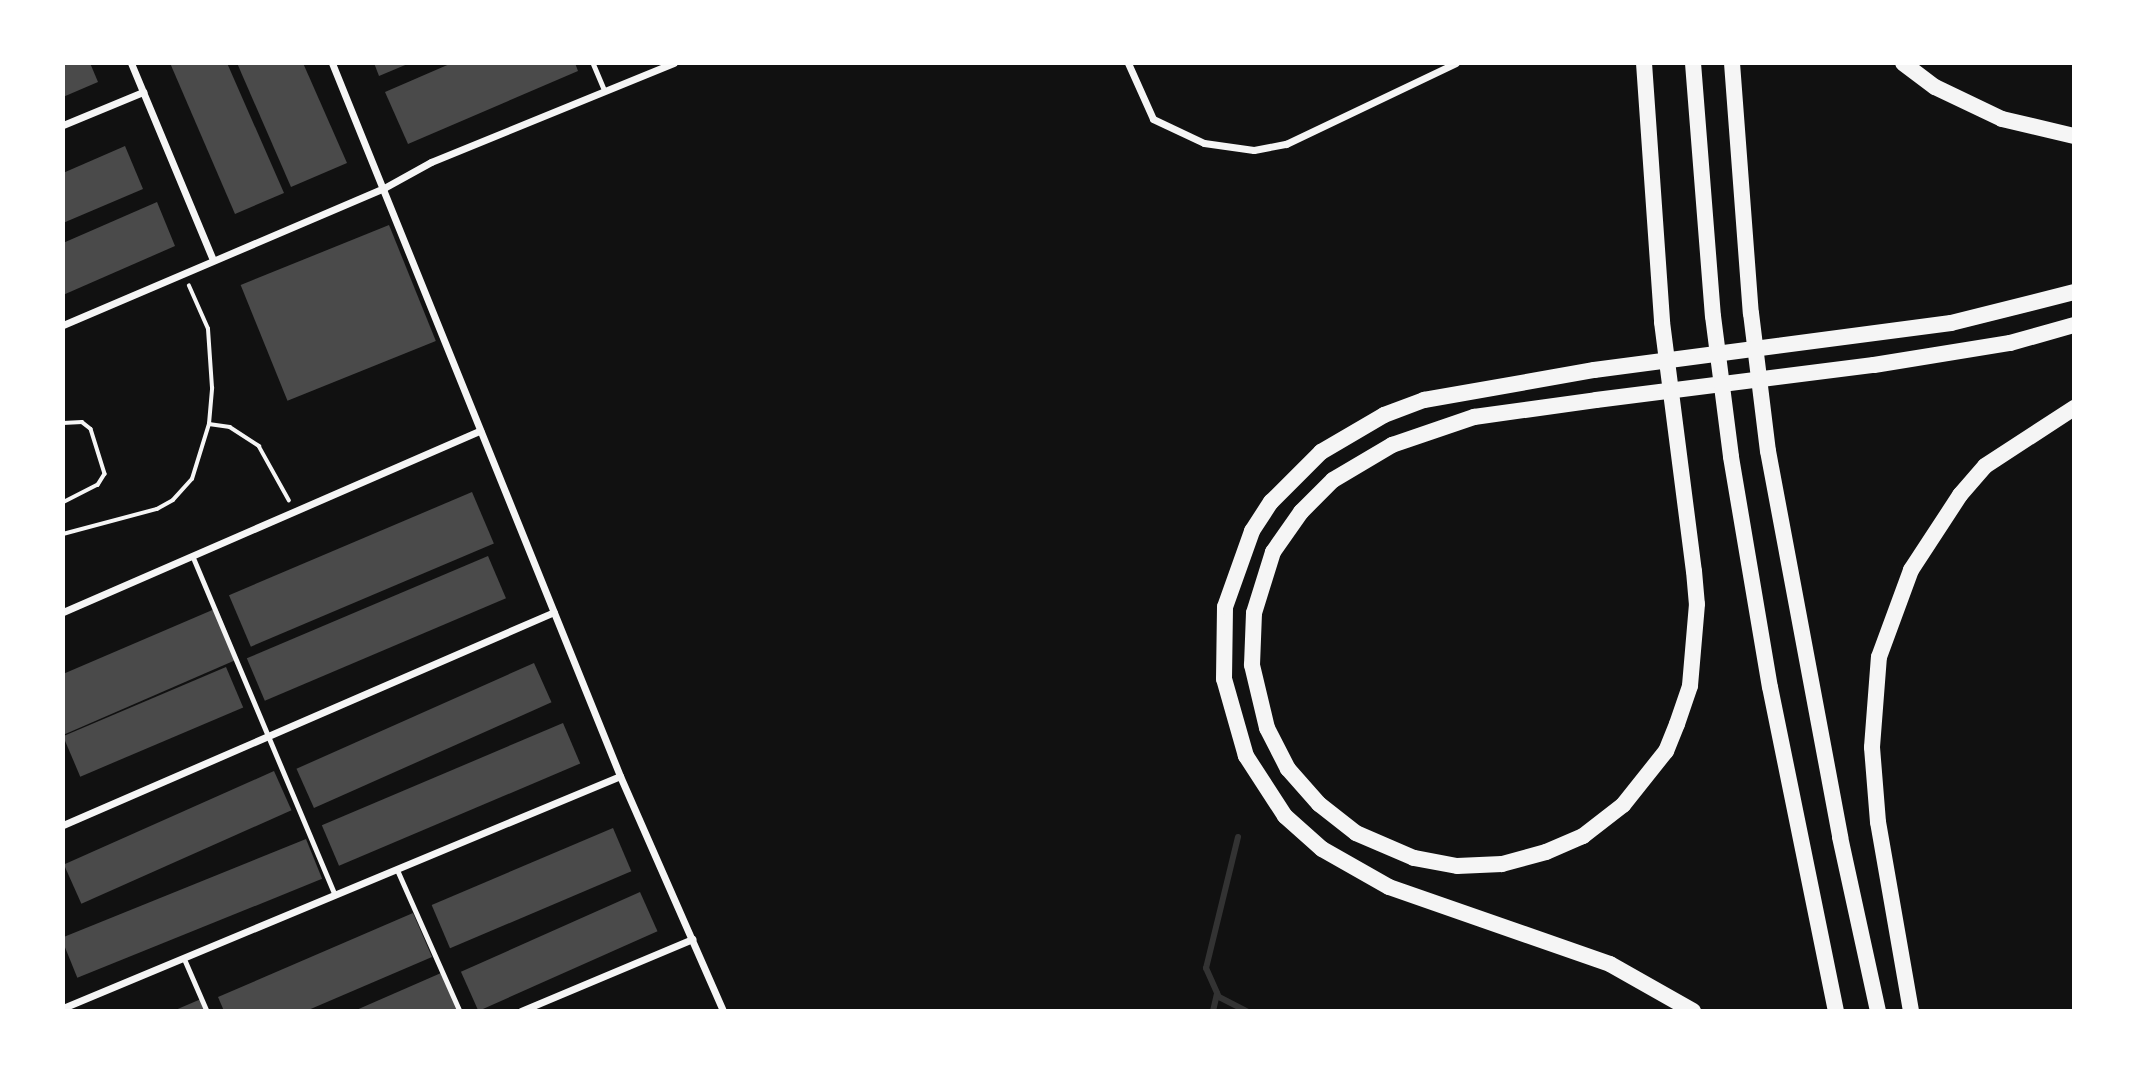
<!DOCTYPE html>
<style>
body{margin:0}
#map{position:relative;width:2137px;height:1074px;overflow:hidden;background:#111;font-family:"PT Serif",serif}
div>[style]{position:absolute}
.stream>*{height:6px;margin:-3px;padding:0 3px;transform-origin:3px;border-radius:3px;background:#333}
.building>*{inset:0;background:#4a4a4a;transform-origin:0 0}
.path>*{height:3.5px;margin:-1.75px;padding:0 1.75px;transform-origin:1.75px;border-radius:1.75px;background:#f5f5f5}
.service>*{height:4.5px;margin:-2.25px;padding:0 2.25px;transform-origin:2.25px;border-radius:2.25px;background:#f5f5f5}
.minor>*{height:7px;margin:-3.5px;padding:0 3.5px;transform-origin:3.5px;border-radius:3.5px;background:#f5f5f5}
.motorway>*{height:16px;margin:-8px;padding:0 8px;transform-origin:8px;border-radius:8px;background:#f5f5f5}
span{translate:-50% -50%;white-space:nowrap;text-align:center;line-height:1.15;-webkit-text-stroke:5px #fff;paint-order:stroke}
.frame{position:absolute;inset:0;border:65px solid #fff;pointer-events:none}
</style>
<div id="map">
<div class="stream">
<div style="left:1238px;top:837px;width:135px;rotate:103.7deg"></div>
<div style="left:1206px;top:968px;width:32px;rotate:66deg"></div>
<div style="left:1219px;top:997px;width:31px;rotate:27deg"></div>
<div style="left:1213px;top:1011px;width:18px;rotate:-77deg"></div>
</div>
<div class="building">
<div style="clip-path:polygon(63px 63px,90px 63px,98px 82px,63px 97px)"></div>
<div style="clip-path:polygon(170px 63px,227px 63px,284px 193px,235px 214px)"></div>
<div style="clip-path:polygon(237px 63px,303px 63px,347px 163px,291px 187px)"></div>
<div style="clip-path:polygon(374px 63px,410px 63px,379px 76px)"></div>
<div style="clip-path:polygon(452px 63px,575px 63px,578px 71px,408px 144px,385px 92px)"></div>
<div style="clip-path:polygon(125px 146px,143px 189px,63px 223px,63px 173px)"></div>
<div style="clip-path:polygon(157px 202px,175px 246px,63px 295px,63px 243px)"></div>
<div style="left:389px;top:225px;width:125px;height:160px;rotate:68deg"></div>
<div style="left:472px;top:492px;width:56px;height:264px;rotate:67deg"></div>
<div style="left:488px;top:556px;width:46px;height:262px;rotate:67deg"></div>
<div style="clip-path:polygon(217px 608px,238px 659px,63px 735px,63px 674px)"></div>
<div style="left:534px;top:663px;width:43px;height:260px;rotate:66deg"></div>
<div style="left:226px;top:667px;width:44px;height:177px;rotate:67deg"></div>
<div style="left:563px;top:723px;width:44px;height:262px;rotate:67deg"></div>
<div style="left:274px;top:771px;width:43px;height:230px;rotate:66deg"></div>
<div style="left:613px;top:828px;width:47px;height:197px;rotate:67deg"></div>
<div style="left:306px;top:839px;width:43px;height:264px;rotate:68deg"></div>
<div style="left:640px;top:892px;width:43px;height:196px;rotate:66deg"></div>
<div style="clip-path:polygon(413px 913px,432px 957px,306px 1011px,224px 1011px,218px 997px)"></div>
<div style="clip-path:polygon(441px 973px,458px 1011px,354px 1011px)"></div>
<div style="clip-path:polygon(201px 999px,206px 1011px,173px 1011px)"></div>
</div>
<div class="path">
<div style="left:63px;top:423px;width:19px;rotate:-3deg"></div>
<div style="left:82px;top:422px;width:11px;rotate:38deg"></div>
<div style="left:91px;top:429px;width:47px;rotate:72.7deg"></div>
<div style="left:105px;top:474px;width:13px;rotate:122deg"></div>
<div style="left:98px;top:485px;width:39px;rotate:153deg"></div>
<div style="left:209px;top:424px;width:21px;rotate:8deg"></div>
<div style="left:230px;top:427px;width:35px;rotate:33deg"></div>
<div style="left:259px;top:446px;width:62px;rotate:60.9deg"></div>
<div style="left:63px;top:534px;width:97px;rotate:-14.9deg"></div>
<div style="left:157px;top:509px;width:18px;rotate:-29deg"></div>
<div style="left:173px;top:500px;width:28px;rotate:-48deg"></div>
<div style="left:192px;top:479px;width:58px;rotate:-72.8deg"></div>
<div style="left:209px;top:424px;width:36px;rotate:-85deg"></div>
<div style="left:212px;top:388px;width:59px;rotate:-93.9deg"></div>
<div style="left:208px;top:329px;width:47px;rotate:-113.8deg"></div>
</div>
<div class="service">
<div style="left:593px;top:63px;width:30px;rotate:67deg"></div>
<div style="left:194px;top:559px;width:363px;rotate:67.2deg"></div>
<div style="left:397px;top:869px;width:155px;rotate:66.1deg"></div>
<div style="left:184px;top:958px;width:58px;rotate:66.5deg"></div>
</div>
<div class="minor">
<div style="left:131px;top:63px;width:213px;rotate:67.4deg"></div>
<div style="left:332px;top:63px;width:769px;rotate:68deg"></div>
<div style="left:620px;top:776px;width:257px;rotate:66.3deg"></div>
<div style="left:1128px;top:63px;width:61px;rotate:65.9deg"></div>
<div style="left:1153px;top:119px;width:56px;rotate:25.2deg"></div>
<div style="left:1204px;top:143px;width:50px;rotate:8deg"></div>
<div style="left:1254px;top:150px;width:33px;rotate:-11deg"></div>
<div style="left:1286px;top:144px;width:188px;rotate:-25.5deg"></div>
<div style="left:63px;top:125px;width:87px;rotate:-22.4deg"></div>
<div style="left:63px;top:325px;width:349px;rotate:-23.1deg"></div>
<div style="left:384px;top:188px;width:54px;rotate:-29deg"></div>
<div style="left:431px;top:162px;width:262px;rotate:-22.2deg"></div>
<div style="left:63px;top:612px;width:455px;rotate:-23.5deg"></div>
<div style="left:63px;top:825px;width:535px;rotate:-23.45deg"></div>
<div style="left:63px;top:1008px;width:603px;rotate:-22.61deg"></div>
<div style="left:521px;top:1011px;width:186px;rotate:-22.8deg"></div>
</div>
<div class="motorway">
<div style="left:1644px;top:63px;width:260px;rotate:86deg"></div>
<div style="left:1662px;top:322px;width:251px;rotate:82.7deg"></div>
<div style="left:1694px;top:571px;width:33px;rotate:85deg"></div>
<div style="left:1697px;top:604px;width:82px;rotate:94.9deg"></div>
<div style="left:1690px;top:686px;width:40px;rotate:108.9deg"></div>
<div style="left:1677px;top:724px;width:29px;rotate:112deg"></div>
<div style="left:1666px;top:751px;width:69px;rotate:128.5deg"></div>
<div style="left:1623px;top:805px;width:51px;rotate:142.2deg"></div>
<div style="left:1583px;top:836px;width:40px;rotate:156.6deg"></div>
<div style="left:1546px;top:852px;width:46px;rotate:164.7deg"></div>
<div style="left:1502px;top:864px;width:45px;rotate:177.5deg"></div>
<div style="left:1457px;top:866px;width:44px;rotate:-169.5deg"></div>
<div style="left:1414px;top:858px;width:63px;rotate:-156.7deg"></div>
<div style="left:1356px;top:833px;width:47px;rotate:-141.9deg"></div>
<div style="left:1319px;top:804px;width:47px;rotate:-131.5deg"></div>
<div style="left:1288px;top:769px;width:46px;rotate:-117.1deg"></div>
<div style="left:1267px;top:728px;width:65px;rotate:-103.4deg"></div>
<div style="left:1252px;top:665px;width:52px;rotate:-87.8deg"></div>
<div style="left:1254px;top:613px;width:64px;rotate:-72.7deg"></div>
<div style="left:1273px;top:552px;width:49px;rotate:-55deg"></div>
<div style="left:1301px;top:512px;width:45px;rotate:-45deg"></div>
<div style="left:1333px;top:480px;width:69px;rotate:-30.7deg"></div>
<div style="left:1392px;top:445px;width:87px;rotate:-18.9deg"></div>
<div style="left:1474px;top:417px;width:123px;rotate:-7.9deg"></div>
<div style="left:1596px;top:400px;width:280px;rotate:-7.2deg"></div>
<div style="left:1874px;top:365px;width:138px;rotate:-9.2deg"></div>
<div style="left:2010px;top:343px;width:66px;rotate:-15.7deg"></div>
<div style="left:1693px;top:63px;width:254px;rotate:85.5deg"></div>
<div style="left:1713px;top:316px;width:142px;rotate:82.7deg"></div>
<div style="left:1731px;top:457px;width:233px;rotate:80.4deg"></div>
<div style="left:1770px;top:687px;width:331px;rotate:78.5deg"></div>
<div style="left:1732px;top:63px;width:251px;rotate:85.7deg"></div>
<div style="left:1751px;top:313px;width:139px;rotate:83deg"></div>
<div style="left:1768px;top:451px;width:393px;rotate:79.4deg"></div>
<div style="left:1840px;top:837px;width:178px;rotate:77.7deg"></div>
<div style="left:1903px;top:63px;width:40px;rotate:37deg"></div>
<div style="left:1935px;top:87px;width:74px;rotate:25.5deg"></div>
<div style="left:2002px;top:119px;width:74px;rotate:13.3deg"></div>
<div style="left:1693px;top:1011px;width:95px;rotate:-150.5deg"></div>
<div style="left:1610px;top:964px;width:234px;rotate:-160.8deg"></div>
<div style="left:1389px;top:887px;width:77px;rotate:-150.4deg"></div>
<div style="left:1322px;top:849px;width:50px;rotate:-138.3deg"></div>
<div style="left:1285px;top:816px;width:72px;rotate:-123deg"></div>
<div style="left:1246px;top:756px;width:80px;rotate:-105.9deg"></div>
<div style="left:1224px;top:679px;width:72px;rotate:-89.2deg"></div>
<div style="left:1225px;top:607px;width:81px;rotate:-70.4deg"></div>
<div style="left:1252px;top:531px;width:35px;rotate:-57deg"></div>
<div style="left:1271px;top:502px;width:71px;rotate:-45deg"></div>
<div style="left:1321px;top:452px;width:73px;rotate:-30.4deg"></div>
<div style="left:1384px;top:415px;width:43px;rotate:-20.6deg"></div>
<div style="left:1424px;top:400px;width:173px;rotate:-10deg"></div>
<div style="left:1594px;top:370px;width:360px;rotate:-7.5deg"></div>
<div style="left:1951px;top:323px;width:127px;rotate:-14.1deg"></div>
<div style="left:1911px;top:1011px;width:192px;rotate:-99.9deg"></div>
<div style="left:1878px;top:822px;width:75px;rotate:-94.6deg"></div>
<div style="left:1872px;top:747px;width:90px;rotate:-85.6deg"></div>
<div style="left:1879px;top:657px;width:93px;rotate:-69.8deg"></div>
<div style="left:1911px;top:570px;width:90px;rotate:-56.8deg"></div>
<div style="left:1960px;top:495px;width:38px;rotate:-49deg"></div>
<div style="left:1985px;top:466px;width:106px;rotate:-33.1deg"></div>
</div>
<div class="frame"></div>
</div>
